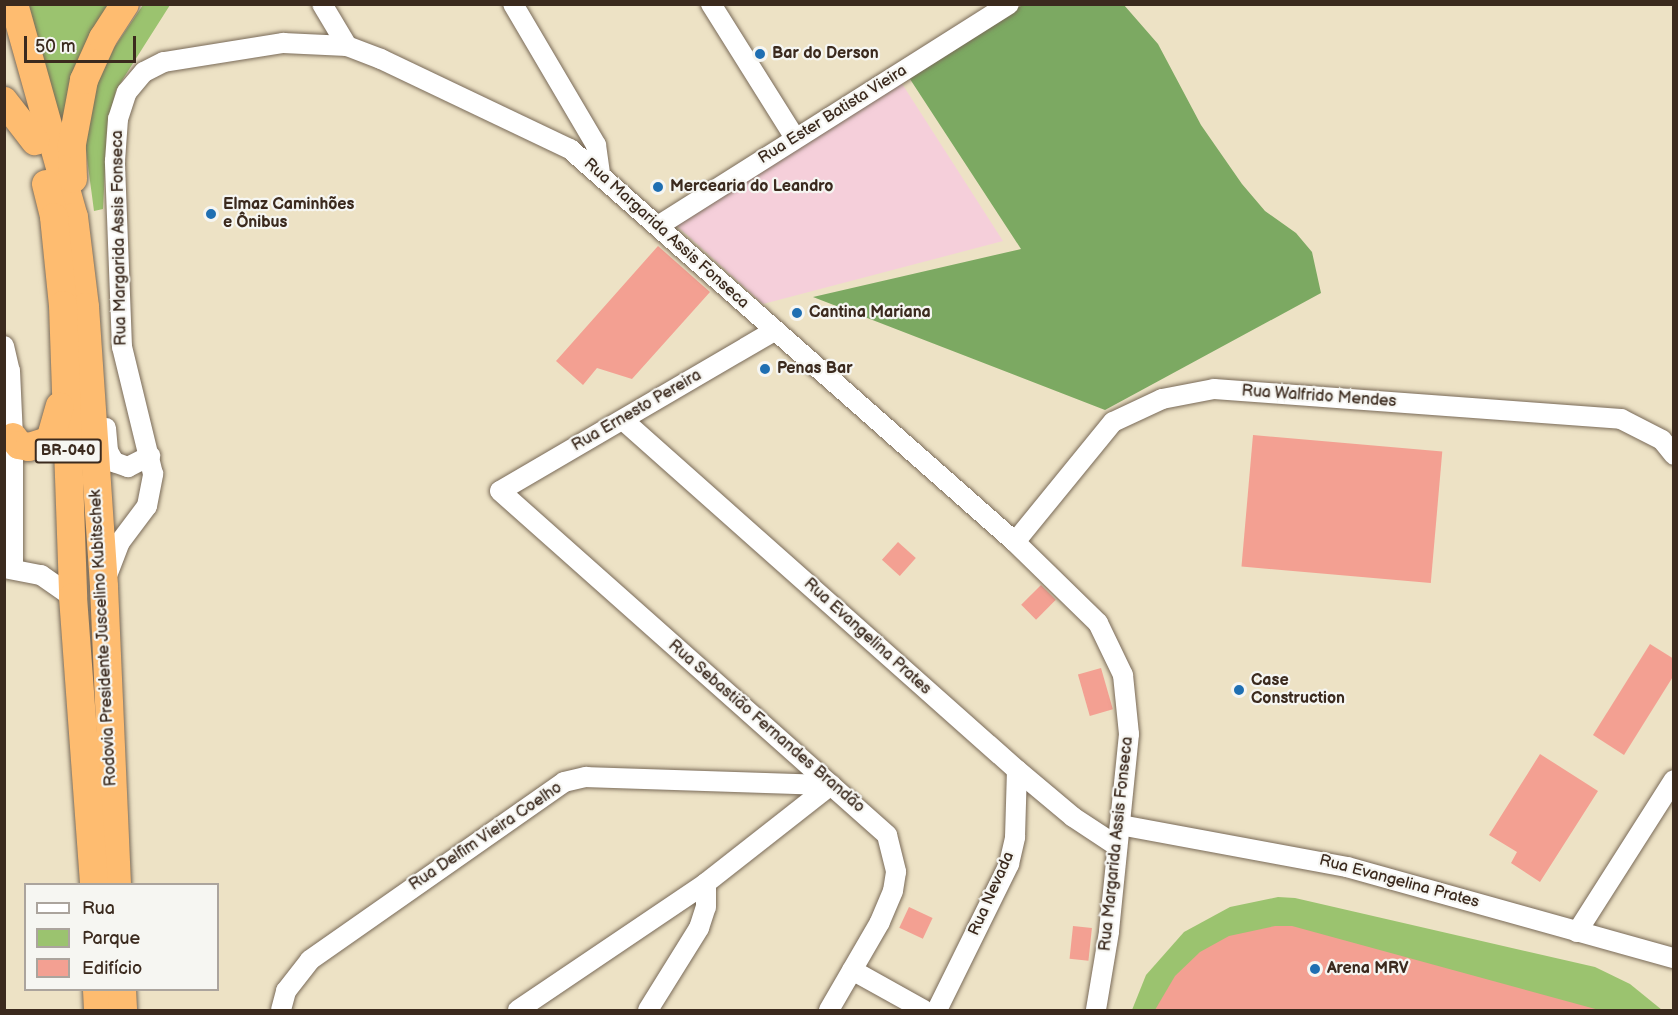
<!DOCTYPE html>
<meta charset="utf-8">
<style>
body{margin:0}
#map{position:relative;width:1678px;height:1015px;overflow:hidden;background:#ede2c5;font-family:"Balsamiq Sans",sans-serif}
div>[style]{position:absolute}
.built>*{inset:0;background:#f5cfda}
.green>*{inset:0;background:#9bc36f}
.forest>*{inset:0;background:#7ca962}
.building>*{inset:0;background:#f3a092;transform-origin:0 0}
.roads{filter:drop-shadow(0 0 2px #796a58) drop-shadow(0 0 2px #796a58)}
.minor>*{height:20px;margin:-10px;padding:0 10px;transform-origin:10px;border-radius:10px;background:#fff}
.highway>*{height:28px;margin:-14px;padding:0 14px;transform-origin:14px;border-radius:14px;background:#febc70}
.dots>*{width:16px;height:16px;translate:-50% -50%;box-sizing:border-box;border:3px solid #f6f6f2;border-radius:50%}
span{translate:-50% -50%;white-space:nowrap;text-align:center;line-height:1.15;-webkit-text-stroke:4.5px #f6f6f2;paint-order:stroke}
.shield-label span{padding:2px 4px;background:#f6f6f2;border:2px solid;border-radius:4px;-webkit-text-stroke-width:0}
.shield-label{font-size:15px;color:#3b2a1e;font-weight:700}
.poi-label{font-size:16px;color:#3b2a1e;font-weight:700}
.left{translate:0 -50%;text-align:left}
.street-label{font-size:16px;color:#3b2a1e}
.frame{position:absolute;inset:0;border:6px solid #3b2a1e;pointer-events:none}
.legend{position:absolute;left:24px;top:883px;width:195px;height:108px;box-sizing:border-box;background:#f6f6f2;border:2px solid #aba49d;margin:0;padding:8px 10px;list-style:none;font-size:18px;color:#3b2a1e}
.legend li{display:flex;align-items:center;gap:12px;height:30px}
.legend b{width:30px;border:2px solid #aba49d}
.scale{position:absolute;left:24px;top:36px;width:112px;height:27px;box-sizing:border-box;border:3px solid #3b2a1e;border-top:0;padding-left:8px;font-size:18px;line-height:21px;white-space:nowrap;color:#3b2a1e;-webkit-text-stroke:4px #f6f6f2;paint-order:stroke}
</style>
<div id="map">
<div class="built">
<div style="clip-path:polygon(899px 79px,1003px 241px,763px 304px,675px 224px)"></div>
</div>
<div class="green">
<div style="clip-path:polygon(29px 5px,120px 5px,63px 134px)"></div>
<div style="clip-path:polygon(143px 5px,170px 5px,116px 90px,107px 129px,103px 209px,94px 211px,85px 143px,93px 93px,114px 48px)"></div>
<div style="clip-path:polygon(1278px 897px,1295px 898px,1595px 967px,1630px 984px,1662px 1010px,1132px 1010px,1146px 975px,1184px 932px,1230px 907px)"></div>
</div>
<div class="forest">
<div style="clip-path:polygon(1024px 4px,1124px 5px,1158px 44px,1201px 125px,1242px 184px,1265px 211px,1296px 233px,1312px 252px,1321px 293px,1105px 410px,813px 297px,1021px 249px,908px 76px)"></div>
</div>
<div class="building">
<div style="clip-path:polygon(658px 246px,710px 292px,632px 379px,597px 368px,583px 385px,556px 361px)"></div>
<div style="left:1253px;top:435px;width:190px;height:132px;rotate:5deg"></div>
<div style="left:898px;top:542px;width:24px;height:24px;rotate:42deg"></div>
<div style="left:1041px;top:585px;width:21px;height:28px;rotate:45deg"></div>
<div style="clip-path:polygon(1650px 644px,1674px 659px,1674px 675px,1624px 755px,1593px 735px)"></div>
<div style="left:1101px;top:668px;width:43px;height:24px;rotate:74deg"></div>
<div style="clip-path:polygon(1540px 754px,1598px 791px,1540px 882px,1511px 863px,1517px 852px,1489px 835px)"></div>
<div style="left:909px;top:907px;width:26px;height:23px;rotate:25deg"></div>
<div style="left:1073px;top:926px;width:19px;height:33px;rotate:6deg"></div>
<div style="clip-path:polygon(1275px 926px,1292px 926px,1599px 1010px,1155px 1010px,1175px 976px,1200px 952px,1229px 936px)"></div>
</div>
<div class="roads">
<div class="minor">
<div style="left:322px;top:4px;width:49px;rotate:59.2deg"></div>
<div style="left:513px;top:4px;width:164px;rotate:59.5deg"></div>
<div style="left:596px;top:145px;width:27px;rotate:82deg"></div>
<div style="left:711px;top:4px;width:158px;rotate:57.9deg"></div>
<div style="left:658px;top:226px;width:415px;rotate:-32.3deg"></div>
<div style="left:774px;top:331px;width:317px;rotate:149.7deg"></div>
<div style="left:500px;top:491px;width:518px;rotate:41.63deg"></div>
<div style="left:887px;top:835px;width:38px;rotate:76deg"></div>
<div style="left:896px;top:872px;width:19px;rotate:99deg"></div>
<div style="left:893px;top:891px;width:34px;rotate:113deg"></div>
<div style="left:880px;top:922px;width:102px;rotate:120.1deg"></div>
<div style="left:4px;top:346px;width:26px;rotate:77deg"></div>
<div style="left:10px;top:371px;width:66px;rotate:87.4deg"></div>
<div style="left:13px;top:437px;width:131px;rotate:90deg"></div>
<div style="left:623px;top:420px;width:527px;rotate:41.62deg"></div>
<div style="left:1017px;top:770px;width:73px;rotate:40deg"></div>
<div style="left:1073px;top:817px;width:53px;rotate:33.4deg"></div>
<div style="left:106px;top:428px;width:23px;rotate:85deg"></div>
<div style="left:108px;top:451px;width:13px;rotate:61deg"></div>
<div style="left:114px;top:462px;width:15px;rotate:20deg"></div>
<div style="left:128px;top:467px;width:25px;rotate:-27deg"></div>
<div style="left:1015px;top:542px;width:155px;rotate:-50.8deg"></div>
<div style="left:1113px;top:422px;width:54px;rotate:-25.1deg"></div>
<div style="left:1162px;top:399px;width:53px;rotate:-10.9deg"></div>
<div style="left:1214px;top:389px;width:408px;rotate:4.2deg"></div>
<div style="left:1621px;top:419px;width:46px;rotate:27.1deg"></div>
<div style="left:1662px;top:440px;width:19px;rotate:51deg"></div>
<div style="left:4px;top:568px;width:38px;rotate:11deg"></div>
<div style="left:41px;top:575px;width:39px;rotate:35deg"></div>
<div style="left:108px;top:573px;width:33px;rotate:-69deg"></div>
<div style="left:120px;top:542px;width:45px;rotate:-53.1deg"></div>
<div style="left:147px;top:506px;width:33px;rotate:-79deg"></div>
<div style="left:153px;top:474px;width:131px;rotate:-103.7deg"></div>
<div style="left:122px;top:347px;width:186px;rotate:-92.2deg"></div>
<div style="left:115px;top:161px;width:42px;rotate:-85.9deg"></div>
<div style="left:118px;top:119px;width:28px;rotate:-72deg"></div>
<div style="left:127px;top:92px;width:26px;rotate:-50deg"></div>
<div style="left:144px;top:72px;width:22px;rotate:-27deg"></div>
<div style="left:164px;top:62px;width:121px;rotate:-9.1deg"></div>
<div style="left:283px;top:43px;width:64px;rotate:2.7deg"></div>
<div style="left:347px;top:46px;width:36px;rotate:21deg"></div>
<div style="left:381px;top:59px;width:209px;rotate:25.5deg"></div>
<div style="left:570px;top:149px;width:594px;rotate:41.45deg"></div>
<div style="left:1015px;top:542px;width:116px;rotate:44.3deg"></div>
<div style="left:1098px;top:623px;width:58px;rotate:64.3deg"></div>
<div style="left:1123px;top:675px;width:59px;rotate:84.2deg"></div>
<div style="left:1129px;top:734px;width:199px;rotate:95.8deg"></div>
<div style="left:1109px;top:932px;width:79px;rotate:99.5deg"></div>
<div style="left:1120px;top:825px;width:231px;rotate:10.5deg"></div>
<div style="left:1347px;top:867px;width:339px;rotate:15.6deg"></div>
<div style="left:1577px;top:932px;width:180px;rotate:-57.5deg"></div>
<div style="left:852px;top:970px;width:82px;rotate:29.1deg"></div>
<div style="left:281px;top:1010px;width:20px;rotate:-75deg"></div>
<div style="left:286px;top:991px;width:39px;rotate:-52deg"></div>
<div style="left:310px;top:960px;width:310px;rotate:-35deg"></div>
<div style="left:564px;top:782px;width:23px;rotate:-13deg"></div>
<div style="left:586px;top:777px;width:245px;rotate:1.9deg"></div>
<div style="left:518px;top:1010px;width:227px;rotate:-34deg"></div>
<div style="left:648px;top:1010px;width:97px;rotate:-58.1deg"></div>
<div style="left:699px;top:928px;width:22px;rotate:-72deg"></div>
<div style="left:706px;top:907px;width:24px;rotate:-90deg"></div>
<div style="left:706px;top:883px;width:159px;rotate:-38.1deg"></div>
<div style="left:937px;top:1010px;width:163px;rotate:-63.7deg"></div>
<div style="left:1009px;top:864px;width:28px;rotate:-77deg"></div>
<div style="left:1015px;top:837px;width:67px;rotate:-88.3deg"></div>
</div>
<div class="highway">
<div style="left:14px;top:4px;width:221px;rotate:74.3deg"></div>
<div style="left:74px;top:217px;width:91px;rotate:83deg"></div>
<div style="left:85px;top:307px;width:281px;rotate:86.1deg"></div>
<div style="left:104px;top:587px;width:297px;rotate:87.5deg"></div>
<div style="left:4px;top:101px;width:51px;rotate:52.2deg"></div>
<div style="left:73px;top:179px;width:35px;rotate:-92deg"></div>
<div style="left:72px;top:144px;width:65px;rotate:-79.4deg"></div>
<div style="left:84px;top:80px;width:46px;rotate:-65.7deg"></div>
<div style="left:103px;top:38px;width:40px;rotate:-57.1deg"></div>
<div style="left:46px;top:184px;width:34px;rotate:76deg"></div>
<div style="left:54px;top:217px;width:88px;rotate:84.2deg"></div>
<div style="left:63px;top:305px;width:292px;rotate:88deg"></div>
<div style="left:73px;top:597px;width:288px;rotate:85.8deg"></div>
<div style="left:13px;top:437px;width:10px;rotate:53deg"></div>
<div style="left:19px;top:445px;width:10px;rotate:11deg"></div>
<div style="left:29px;top:447px;width:22px;rotate:-18deg"></div>
<div style="left:50px;top:440px;width:35px;rotate:-74deg"></div>
<div style="left:97px;top:990px;width:20px;rotate:87deg"></div>
<div style="left:122px;top:990px;width:20px;rotate:87deg"></div>
</div>
</div>
<div class="dots">
<div style="left:760px;top:54px;background:#1f6fb2"></div>
<div style="left:658px;top:187px;background:#1f6fb2"></div>
<div style="left:211px;top:214px;background:#1f6fb2"></div>
<div style="left:797px;top:313px;background:#1f6fb2"></div>
<div style="left:765px;top:369px;background:#1f6fb2"></div>
<div style="left:1239px;top:690px;background:#1f6fb2"></div>
<div style="left:1315px;top:969px;background:#1f6fb2"></div>
</div>
<div class="shield-label">
<span style="left:68px;top:451px">BR-040</span>
</div>
<div class="poi-label">
<span class="left" style="left:772px;top:54px">Bar do Derson</span>
<span class="left" style="left:670px;top:187px">Mercearia do Leandro</span>
<span class="left" style="left:223px;top:214px">Elmaz Caminhões<br>e Ônibus</span>
<span class="left" style="left:809px;top:313px">Cantina Mariana</span>
<span class="left" style="left:777px;top:369px">Penas Bar</span>
<span class="left" style="left:1251px;top:690px">Case<br>Construction</span>
<span class="left" style="left:1327px;top:969px">Arena MRV</span>
</div>
<div class="street-label">
<span style="left:833px;top:115px;rotate:-32deg">Rua Ester Batista Vieira</span>
<span style="left:666px;top:234px;rotate:42deg">Rua Margarida Assis Fonseca</span>
<span style="left:120px;top:238px;rotate:-91deg">Rua Margarida Assis Fonseca</span>
<span style="left:1319px;top:397px;rotate:4deg">Rua Walfrido Mendes</span>
<span style="left:637px;top:411px;rotate:-30deg">Rua Ernesto Pereira</span>
<span style="left:867px;top:637px;rotate:42deg">Rua Evangelina Prates</span>
<span style="left:104px;top:638px;rotate:-93deg">Rodovia Presidente Juscelino Kubitschek</span>
<span style="left:766px;top:727px;rotate:41deg">Rua Sebastião Fernandes Brandão</span>
<span style="left:486px;top:837px;rotate:-34deg">Rua Delfim Vieira Coelho</span>
<span style="left:1117px;top:844px;rotate:-84deg">Rua Margarida Assis Fonseca</span>
<span style="left:1399px;top:882px;rotate:15deg">Rua Evangelina Prates</span>
<span style="left:992px;top:894px;rotate:-66deg">Rua Nevada</span>
</div>
<div class="frame"></div>
<ul class="legend">
<li><b style="height:8px;background:#fff"></b>Rua</li>
<li><b style="height:16px;background:#9bc36f"></b>Parque</li>
<li><b style="height:16px;background:#f3a092"></b>Edifício</li>
</ul>
<div class="scale">50 m</div>
</div>
